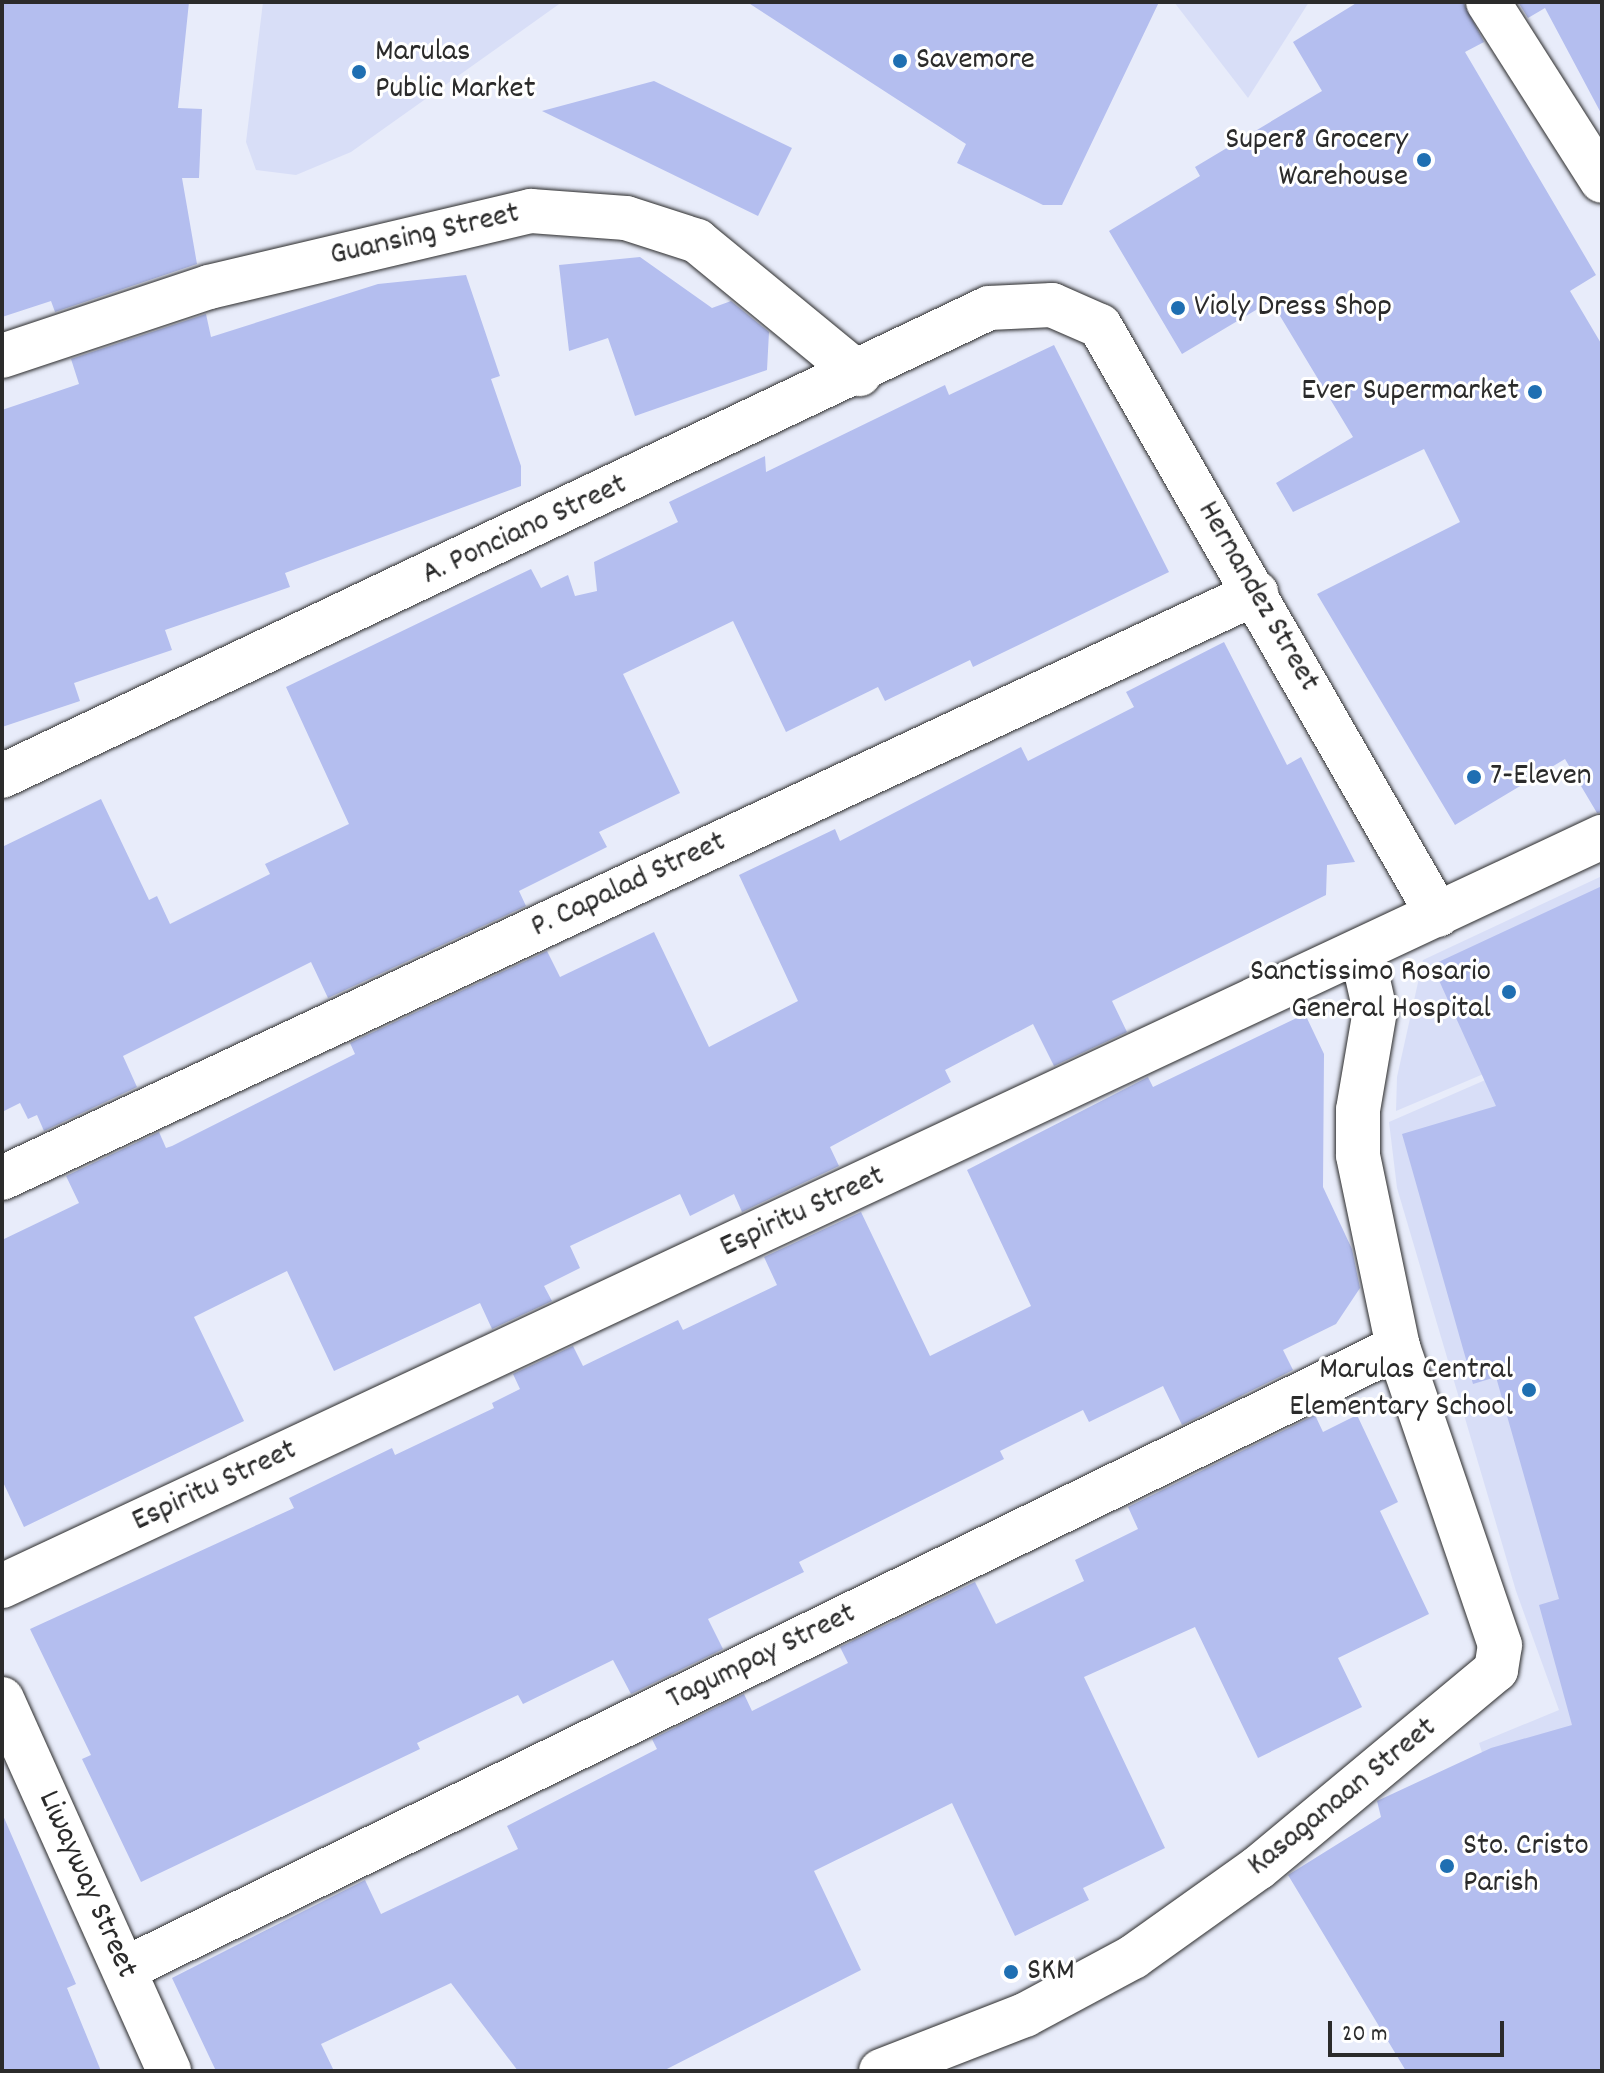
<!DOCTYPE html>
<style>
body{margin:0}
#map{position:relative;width:1604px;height:2073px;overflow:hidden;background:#e8ecfa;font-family:Dekko,sans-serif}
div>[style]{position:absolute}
.built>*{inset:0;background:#d8def7}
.building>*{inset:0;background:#b4beef}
.roads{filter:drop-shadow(0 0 2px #2b2b2b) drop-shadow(0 0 2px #2b2b2b)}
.street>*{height:44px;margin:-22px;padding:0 22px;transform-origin:22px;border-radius:22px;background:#fff}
.secondary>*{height:44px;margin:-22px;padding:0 22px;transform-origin:22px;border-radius:22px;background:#fff}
.dots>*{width:22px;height:22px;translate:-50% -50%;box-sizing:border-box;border:4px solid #fff;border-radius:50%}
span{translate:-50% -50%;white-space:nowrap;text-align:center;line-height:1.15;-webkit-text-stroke:6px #fff;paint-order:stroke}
.poi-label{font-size:32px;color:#2b2b2b}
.left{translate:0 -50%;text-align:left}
.right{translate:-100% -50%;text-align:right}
.street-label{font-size:32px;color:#2b2b2b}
.frame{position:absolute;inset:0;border:4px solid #2b2b2b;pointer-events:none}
.scale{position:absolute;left:1328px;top:2021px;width:176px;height:36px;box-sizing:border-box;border:4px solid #2b2b2b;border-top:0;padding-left:10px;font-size:24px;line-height:28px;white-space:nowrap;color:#2b2b2b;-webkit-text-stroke:6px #fff;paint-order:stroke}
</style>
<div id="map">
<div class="built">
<div style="clip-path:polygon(263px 2px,562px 2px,351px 152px,296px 175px,256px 170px,246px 142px)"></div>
<div style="clip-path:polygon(1174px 2px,1309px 2px,1248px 98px)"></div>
<div style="clip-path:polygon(1602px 876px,1602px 1024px,1396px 1111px,1397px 1077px,1423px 960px)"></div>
<div style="clip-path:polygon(1602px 1029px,1602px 1985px,1541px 1938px,1479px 1743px,1559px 1710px,1516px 1591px,1397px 1188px,1389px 1122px)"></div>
</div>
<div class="building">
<div style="clip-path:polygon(2px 2px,189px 2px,178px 108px,202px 109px,199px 178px,182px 178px,197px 264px,55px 312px,51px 301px,2px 317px)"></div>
<div style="clip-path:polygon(747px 2px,1159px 2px,1062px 205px,1043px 205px,957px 163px,966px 144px)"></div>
<div style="clip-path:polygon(1358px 2px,1463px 2px,1484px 42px,1465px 52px,1596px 275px,1570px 291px,1602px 345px,1602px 812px,1597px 813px,1565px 759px,1455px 825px,1317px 594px,1460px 522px,1424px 449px,1293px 512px,1276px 483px,1353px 437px,1271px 301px,1182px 354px,1109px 231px,1200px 176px,1195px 167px,1322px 91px,1293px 42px)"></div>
<div style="clip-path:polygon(1518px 2px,1602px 2px,1602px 115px,1545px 8px,1528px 18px)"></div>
<div style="clip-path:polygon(654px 81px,792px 148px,758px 216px,542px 111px)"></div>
<div style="clip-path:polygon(640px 257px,712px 308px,731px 301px,769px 332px,767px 370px,635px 416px,608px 338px,569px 351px,559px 265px)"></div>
<div style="clip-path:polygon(466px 275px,500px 376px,491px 379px,521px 466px,521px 486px,285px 573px,290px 587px,165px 630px,172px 650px,74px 683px,80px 701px,2px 727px,2px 410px,79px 384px,71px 359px,206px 314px,211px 337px,378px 284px)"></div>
<div style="clip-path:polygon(1054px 345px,1169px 572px,973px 667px,970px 660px,885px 701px,878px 687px,786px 732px,733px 621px,623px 674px,680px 793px,599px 832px,607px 847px,519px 891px,526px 906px,328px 998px,311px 962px,123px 1056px,137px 1087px,44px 1131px,37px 1115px,28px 1119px,20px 1103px,2px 1112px,2px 847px,101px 799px,149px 900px,157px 896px,170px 924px,270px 874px,265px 864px,349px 824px,286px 687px,531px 569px,541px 588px,568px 575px,575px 596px,597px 591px,594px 562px,678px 522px,669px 502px,765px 456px,766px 472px,945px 385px,949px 395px)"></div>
<div style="clip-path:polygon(1224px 642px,1287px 765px,1301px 757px,1355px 862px,1327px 865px,1326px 895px,1112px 1001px,1127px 1032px,1054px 1066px,1033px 1024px,945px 1070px,951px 1082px,830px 1147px,839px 1166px,742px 1212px,734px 1194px,690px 1216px,680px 1194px,570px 1246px,580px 1268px,544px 1286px,552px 1301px,492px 1329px,480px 1303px,334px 1371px,287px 1271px,194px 1317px,244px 1421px,24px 1527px,2px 1480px,2px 1240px,79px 1203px,66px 1176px,159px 1132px,166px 1148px,172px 1146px,355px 1054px,350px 1043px,547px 951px,560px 977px,654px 932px,709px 1047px,798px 1001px,739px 875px,835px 829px,840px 841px,1021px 747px,1028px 761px,1134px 707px,1126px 692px)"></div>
<div style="clip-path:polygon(1602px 886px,1602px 2071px,1406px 2071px,1288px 1875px,1381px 1817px,1377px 1801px,1491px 1748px,1572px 1725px,1539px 1605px,1559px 1599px,1496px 1377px,1473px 1384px,1402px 1134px,1496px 1106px,1432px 965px)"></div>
<div style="clip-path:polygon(1305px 1014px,1324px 1054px,1323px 1187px,1352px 1249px,1360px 1288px,1336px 1324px,1283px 1350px,1293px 1370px,1182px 1425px,1163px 1386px,1089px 1422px,1083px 1410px,1000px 1451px,1004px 1459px,799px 1562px,804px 1572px,708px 1619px,723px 1649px,631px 1694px,613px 1660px,523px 1704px,518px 1695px,417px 1743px,420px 1749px,141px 1882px,82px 1759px,91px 1755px,30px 1629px,294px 1508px,289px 1498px,392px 1448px,395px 1455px,494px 1408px,492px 1403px,520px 1389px,513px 1374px,573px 1346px,583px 1366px,678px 1320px,683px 1330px,777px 1285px,764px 1257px,861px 1212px,930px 1356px,1031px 1306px,967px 1170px,1148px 1077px,1153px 1087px)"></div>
<div style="clip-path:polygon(1315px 1415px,1323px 1432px,1357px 1415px,1398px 1502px,1380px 1511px,1429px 1614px,1338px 1658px,1362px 1707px,1258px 1758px,1195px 1627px,1084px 1677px,1165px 1848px,1083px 1888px,1089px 1900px,1015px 1936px,952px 1803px,814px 1871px,861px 1970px,663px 2071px,518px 2071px,451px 1983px,321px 2044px,334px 2071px,216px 2071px,172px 1978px,365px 1880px,381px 1914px,518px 1849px,507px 1826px,657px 1749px,652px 1739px,744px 1694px,752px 1711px,848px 1663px,840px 1647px,975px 1582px,996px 1624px,1084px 1581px,1075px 1560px,1138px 1529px,1128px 1507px)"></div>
<div style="clip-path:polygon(2px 1813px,76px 1984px,67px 1988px,101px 2071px,2px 2071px)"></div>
</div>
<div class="roads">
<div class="street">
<div style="left:2px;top:356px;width:218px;rotate:-18.4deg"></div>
<div style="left:209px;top:287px;width:331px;rotate:-13.3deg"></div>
<div style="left:531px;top:211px;width:95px;rotate:4.2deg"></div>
<div style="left:626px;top:218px;width:75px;rotate:17.9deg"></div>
<div style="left:697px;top:241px;width:210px;rotate:39.4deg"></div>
<div style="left:2px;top:776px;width:1092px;rotate:-25.37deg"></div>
<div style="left:989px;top:308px;width:63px;rotate:-2.7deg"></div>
<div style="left:1052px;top:305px;width:52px;rotate:23.6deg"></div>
<div style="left:1100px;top:326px;width:679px;rotate:60.15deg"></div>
<div style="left:2px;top:1178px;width:1384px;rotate:-25.01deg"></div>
<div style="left:2px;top:1699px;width:408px;rotate:65.8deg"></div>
<div style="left:125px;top:1969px;width:1417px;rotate:-26.04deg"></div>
<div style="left:881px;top:2071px;width:155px;rotate:-21.3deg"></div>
<div style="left:1025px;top:2015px;width:123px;rotate:-28.2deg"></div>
<div style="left:1133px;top:1957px;width:153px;rotate:-35.5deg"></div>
<div style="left:1258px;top:1868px;width:310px;rotate:-39.8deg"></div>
<div style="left:1496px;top:1670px;width:25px;rotate:-81deg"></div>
<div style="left:1500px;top:1645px;width:315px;rotate:-108.9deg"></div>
<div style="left:1398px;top:1347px;width:196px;rotate:-101.8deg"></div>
<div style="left:1358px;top:1155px;width:45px;rotate:-90deg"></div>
<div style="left:1358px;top:1110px;width:100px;rotate:-80.3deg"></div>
<div style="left:1375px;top:1011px;width:58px;rotate:-102.8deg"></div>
</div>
<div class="secondary">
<div style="left:1488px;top:2px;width:212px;rotate:57.5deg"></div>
<div style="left:2px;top:1586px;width:1767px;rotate:-25.09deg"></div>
</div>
</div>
<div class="dots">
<div style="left:900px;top:61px;background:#1f6fb2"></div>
<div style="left:359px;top:72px;background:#1f6fb2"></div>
<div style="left:1424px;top:160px;background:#1f6fb2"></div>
<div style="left:1178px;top:308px;background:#1f6fb2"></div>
<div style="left:1535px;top:392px;background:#1f6fb2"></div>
<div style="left:1474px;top:777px;background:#1f6fb2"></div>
<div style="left:1509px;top:992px;background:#1f6fb2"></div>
<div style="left:1529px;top:1390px;background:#1f6fb2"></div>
<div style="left:1447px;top:1866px;background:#1f6fb2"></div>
<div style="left:1011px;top:1972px;background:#1f6fb2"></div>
</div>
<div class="poi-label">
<span class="left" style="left:375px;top:72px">Marulas<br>Public Market</span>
<span class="left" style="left:916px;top:61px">Savemore</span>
<span class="right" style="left:1408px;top:160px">Super8 Grocery<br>Warehouse</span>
<span class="left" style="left:1194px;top:308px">Violy Dress Shop</span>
<span class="right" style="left:1519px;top:392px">Ever Supermarket</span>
<span class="left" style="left:1490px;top:777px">7-Eleven</span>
<span class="right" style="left:1491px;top:992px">Sanctissimo Rosario<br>General Hospital</span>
<span class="right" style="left:1513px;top:1390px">Marulas Central<br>Elementary School</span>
<span class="left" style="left:1463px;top:1866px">Sto. Cristo<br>Parish</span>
<span class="left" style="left:1027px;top:1972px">SKM</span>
</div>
<div class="street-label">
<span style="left:425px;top:236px;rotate:-13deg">Guansing Street</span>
<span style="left:525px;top:531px;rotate:-25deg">A. Ponciano Street</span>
<span style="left:1257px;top:597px;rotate:60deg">Hernandez Street</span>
<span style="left:629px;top:886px;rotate:-25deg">P. Capalad Street</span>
<span style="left:803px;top:1213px;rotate:-25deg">Espiritu Street</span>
<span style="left:215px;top:1487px;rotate:-25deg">Espiritu Street</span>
<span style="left:762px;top:1658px;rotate:-26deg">Tagumpay Street</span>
<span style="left:1343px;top:1798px;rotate:-39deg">Kasaganaan Street</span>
<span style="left:86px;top:1885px;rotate:66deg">Liwayway Street</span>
</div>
<div class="frame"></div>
<div class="scale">20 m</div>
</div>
